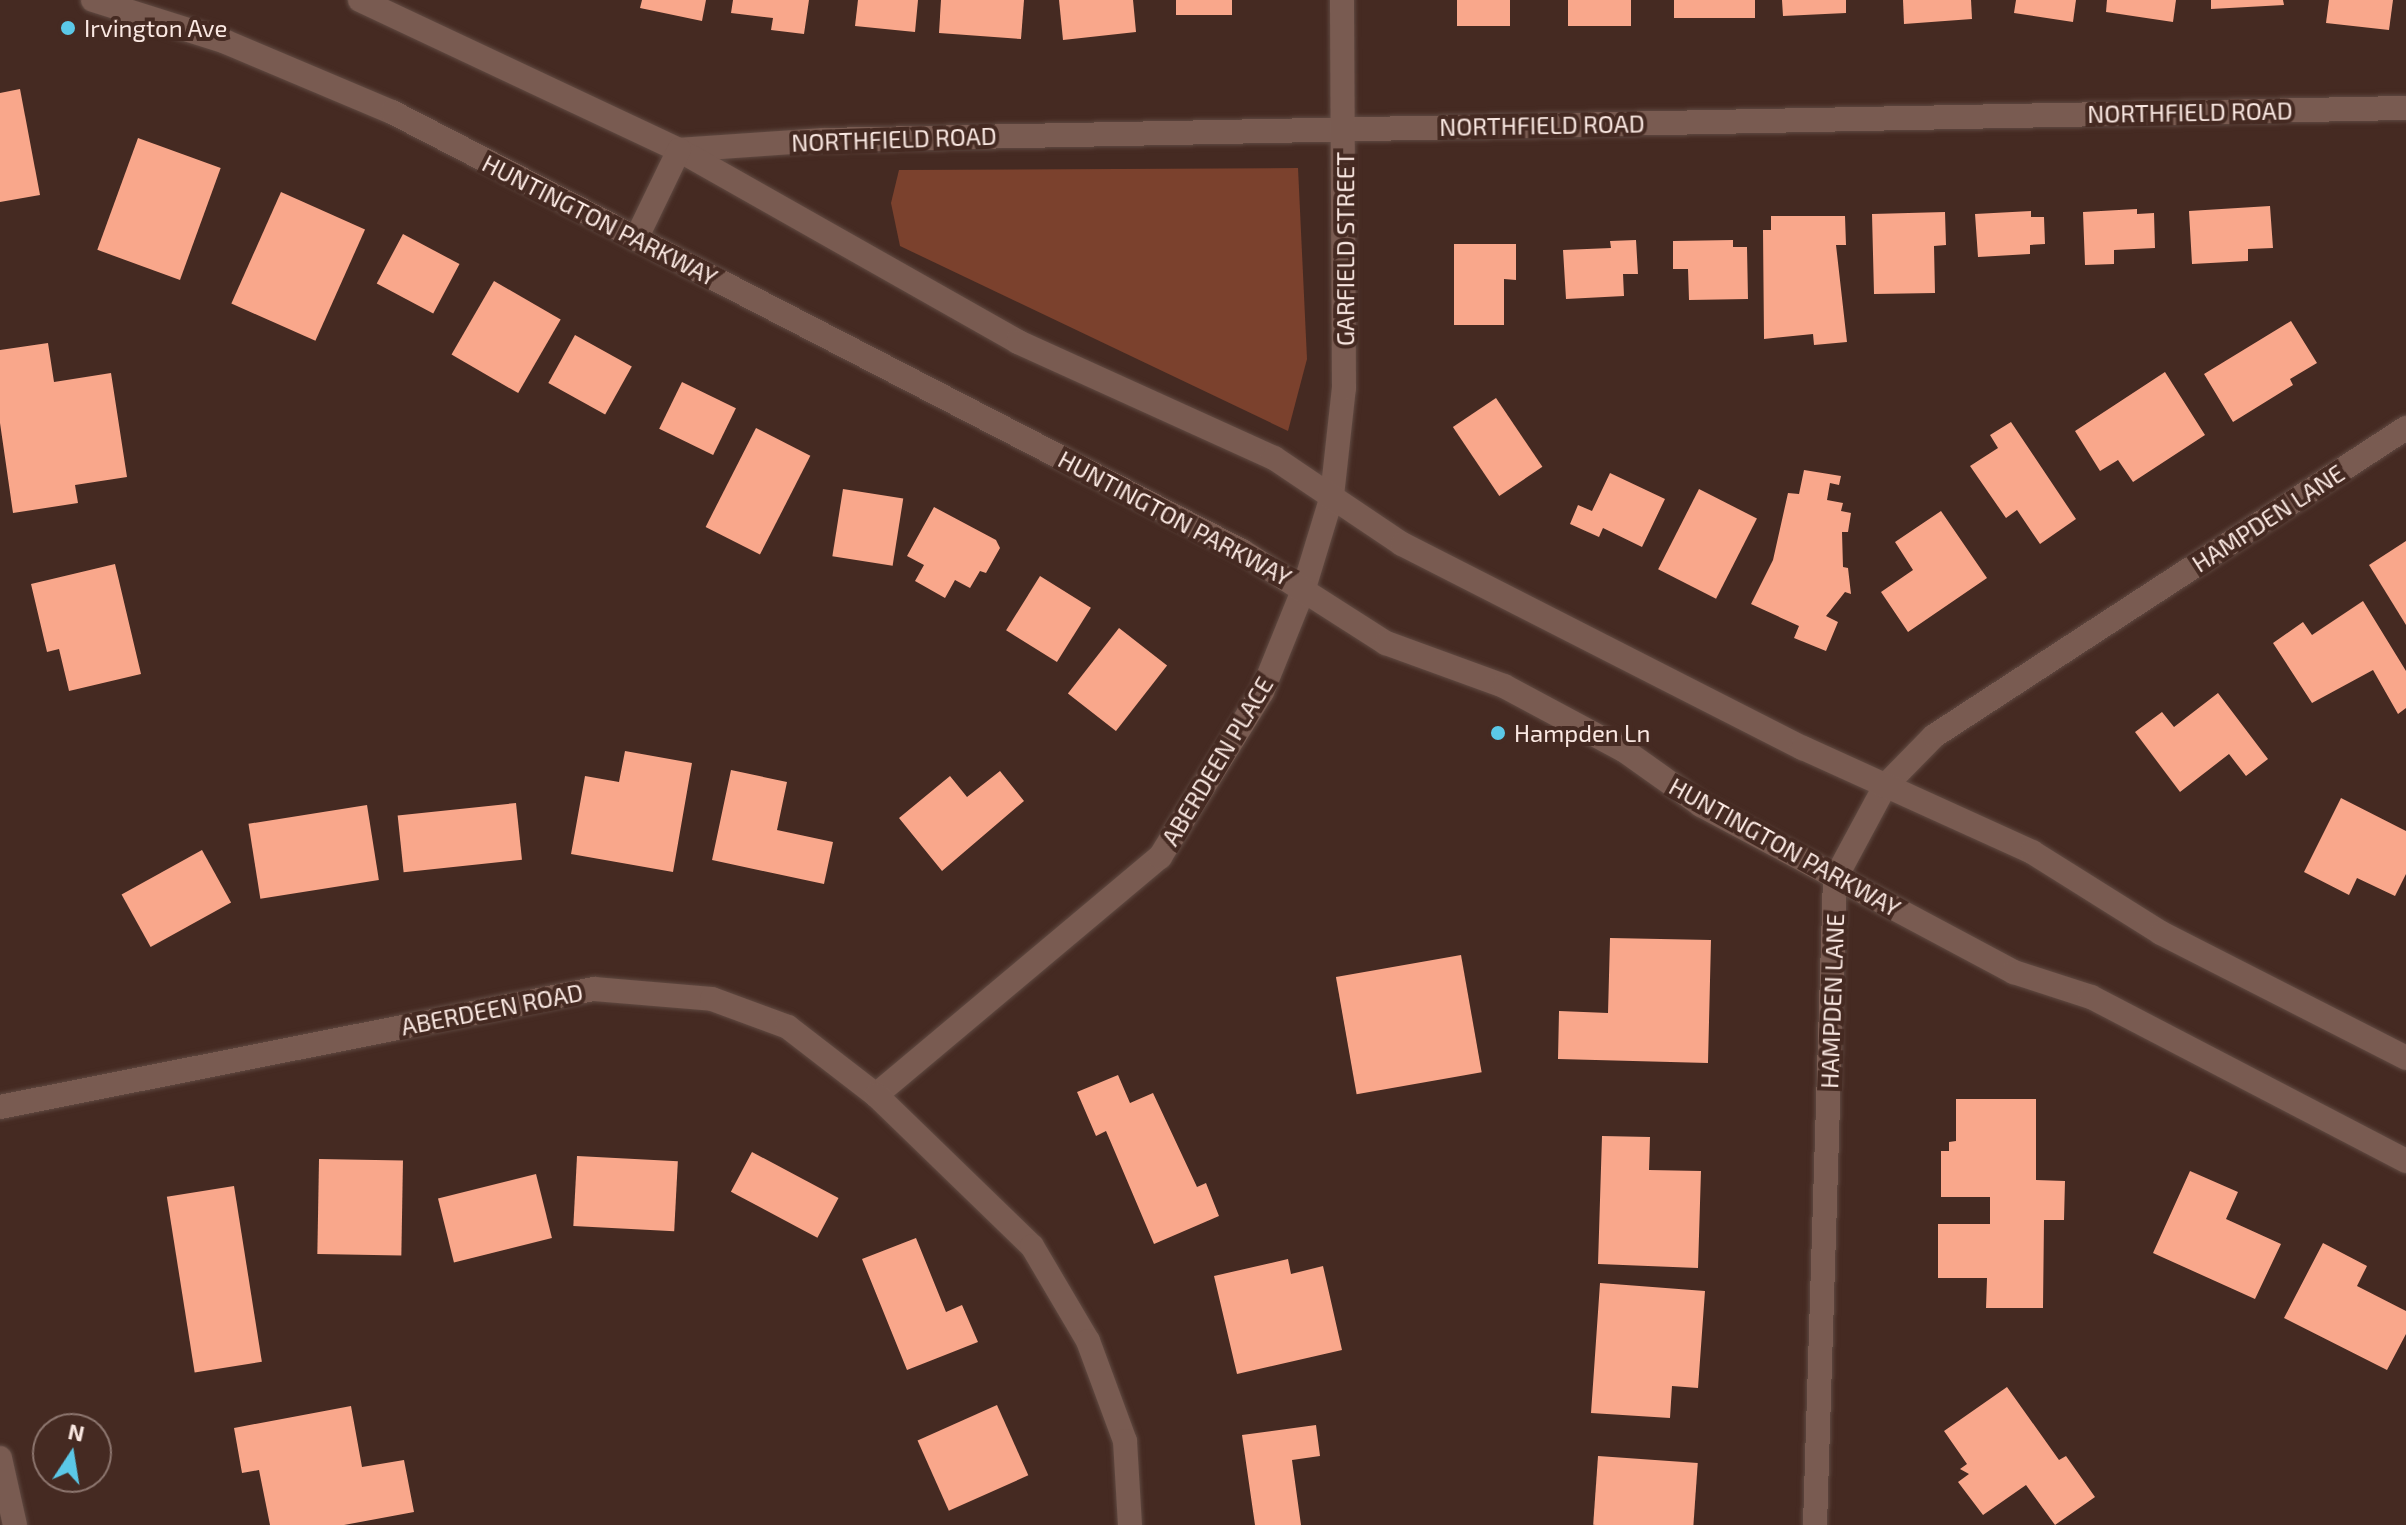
<!DOCTYPE html>
<style>
body{margin:0}
#map{position:relative;width:2406px;height:1525px;overflow:hidden;background:#452a22;font-family:"Exo 2",sans-serif}
div>[style]{position:absolute}
.green>*{inset:0;background:#7b412d}
.building>*{inset:0;background:#f9a78b;transform-origin:0 0}
.roads{filter:drop-shadow(0 0 2px #604a42) drop-shadow(0 0 2px #604a42)}
.minor>*{height:24px;margin:-12px;padding:0 12px;transform-origin:12px;border-radius:12px;background:#795b51}
.tertiary>*{height:24px;margin:-12px;padding:0 12px;transform-origin:12px;border-radius:12px;background:#795b51}
.secondary>*{height:24px;margin:-12px;padding:0 12px;transform-origin:12px;border-radius:12px;background:#795b51}
.dots>*{width:22px;height:22px;translate:-50% -50%;box-sizing:border-box;border:4px solid #452a22;border-radius:50%}
span{translate:-50% -50%;white-space:nowrap;text-align:center;line-height:1.15;-webkit-text-stroke:8px #452a22;paint-order:stroke}
.poi-label{font-size:24px;color:#fae8e2}
.left{translate:0 -50%;text-align:left}
.street-label{font-size:24px;color:#fae8e2}
.north{position:absolute;left:32px;top:1413px;width:80px;height:80px;box-sizing:border-box;background:#452a22;border:2px solid #8d766f;border-radius:50%;rotate:12deg;font-size:22px;font-weight:700;line-height:32px;text-align:center;color:#fae8e2}
.north::after{content:'';display:block;margin:auto;width:28px;height:36px;background:#5bc8e7;clip-path:polygon(50% 0,100% 100%,50% 72%,0 100%)}
</style>
<div id="map">
<div class="green">
<div style="clip-path:polygon(1298px 168px,1307px 359px,1288px 431px,900px 246px,891px 203px,899px 170px)"></div>
</div>
<div class="building">
<div style="clip-path:polygon(642px 0,706px 0,702px 21px,640px 8px)"></div>
<div style="clip-path:polygon(733px 0,809px 0,804px 34px,771px 30px,773px 18px,731px 13px)"></div>
<div style="clip-path:polygon(858px 0,918px 0,915px 32px,855px 26px)"></div>
<div style="clip-path:polygon(941px 0,1024px 0,1021px 39px,939px 33px)"></div>
<div style="clip-path:polygon(1059px 0,1133px 0,1136px 32px,1063px 40px)"></div>
<div style="left:1176px;top:0;width:56px;height:15px"></div>
<div style="left:1457px;top:0;width:53px;height:26px"></div>
<div style="left:1568px;top:0;width:63px;height:26px"></div>
<div style="left:1674px;top:0;width:81px;height:18px"></div>
<div style="clip-path:polygon(1782px 0,1846px 0,1846px 13px,1783px 16px)"></div>
<div style="clip-path:polygon(1903px 0,1971px 0,1972px 19px,1904px 24px)"></div>
<div style="clip-path:polygon(2016px 0,2076px 0,2073px 22px,2014px 13px)"></div>
<div style="clip-path:polygon(2107px 0,2176px 0,2173px 22px,2106px 12px)"></div>
<div style="clip-path:polygon(2211px 0,2283px 0,2284px 5px,2211px 9px)"></div>
<div style="clip-path:polygon(2329px 0,2393px 0,2389px 30px,2326px 23px)"></div>
<div style="clip-path:polygon(20px 89px,40px 195px,0 202px,0 93px)"></div>
<div style="left:138px;top:138px;width:88px;height:119px;rotate:20deg"></div>
<div style="left:281px;top:192px;width:92px;height:122px;rotate:24deg"></div>
<div style="clip-path:polygon(2270px 206px,2273px 248px,2248px 249px,2248px 261px,2192px 264px,2189px 211px)"></div>
<div style="clip-path:polygon(2137px 209px,2137px 214px,2154px 213px,2155px 248px,2114px 250px,2114px 264px,2085px 265px,2083px 212px)"></div>
<div style="clip-path:polygon(2031px 211px,2031px 217px,2044px 217px,2045px 244px,2030px 245px,2030px 254px,1978px 257px,1975px 214px)"></div>
<div style="clip-path:polygon(1945px 212px,1946px 245px,1934px 246px,1935px 293px,1874px 294px,1872px 214px)"></div>
<div style="clip-path:polygon(1771px 216px,1845px 216px,1846px 245px,1836px 245px,1847px 342px,1814px 345px,1813px 334px,1764px 339px,1763px 230px,1771px 230px)"></div>
<div style="left:403px;top:234px;width:64px;height:56px;rotate:28deg"></div>
<div style="clip-path:polygon(1636px 240px,1638px 274px,1623px 274px,1624px 296px,1566px 299px,1563px 250px,1611px 248px,1610px 241px)"></div>
<div style="clip-path:polygon(1733px 240px,1733px 247px,1747px 247px,1748px 299px,1689px 300px,1688px 269px,1673px 269px,1673px 241px)"></div>
<div style="clip-path:polygon(1454px 244px,1516px 244px,1516px 280px,1504px 279px,1504px 325px,1454px 325px)"></div>
<div style="left:494px;top:281px;width:77px;height:85px;rotate:30deg"></div>
<div style="clip-path:polygon(2291px 321px,2317px 363px,2290px 379px,2293px 385px,2233px 422px,2204px 374px)"></div>
<div style="left:575px;top:335px;width:65px;height:55px;rotate:29deg"></div>
<div style="clip-path:polygon(48px 343px,54px 382px,111px 373px,127px 477px,75px 485px,78px 503px,13px 513px,0 423px,0 350px)"></div>
<div style="clip-path:polygon(2165px 372px,2205px 435px,2133px 482px,2118px 460px,2100px 471px,2075px 431px)"></div>
<div style="left:682px;top:382px;width:60px;height:52px;rotate:26deg"></div>
<div style="left:1496px;top:398px;width:83px;height:52px;rotate:56deg"></div>
<div style="clip-path:polygon(2011px 422px,2076px 519px,2040px 544px,2017px 510px,2006px 518px,1970px 466px,1998px 448px,1990px 435px)"></div>
<div style="left:756px;top:428px;width:61px;height:111px;rotate:27deg"></div>
<div style="clip-path:polygon(1804px 470px,1841px 476px,1839px 485px,1830px 483px,1827px 500px,1843px 503px,1841px 511px,1851px 513px,1848px 532px,1842px 532px,1843px 567px,1848px 568px,1851px 594px,1845px 592px,1826px 616px,1838px 622px,1826px 651px,1794px 638px,1799px 626px,1751px 604px,1773px 560px,1788px 493px,1799px 494px)"></div>
<div style="clip-path:polygon(1610px 473px,1665px 499px,1642px 547px,1603px 528px,1599px 537px,1570px 524px,1578px 505px,1592px 511px)"></div>
<div style="left:843px;top:489px;width:61px;height:68px;rotate:9deg"></div>
<div style="left:1699px;top:489px;width:65px;height:90px;rotate:27deg"></div>
<div style="clip-path:polygon(934px 507px,996px 540px,1000px 548px,986px 573px,980px 571px,970px 588px,955px 580px,945px 598px,915px 581px,924px 565px,907px 556px)"></div>
<div style="clip-path:polygon(1941px 511px,1987px 578px,1908px 632px,1881px 592px,1913px 570px,1895px 542px)"></div>
<div style="clip-path:polygon(2406px 541px,2406px 625px,2369px 565px)"></div>
<div style="clip-path:polygon(115px 564px,141px 674px,69px 691px,59px 649px,47px 652px,31px 584px)"></div>
<div style="left:1040px;top:576px;width:60px;height:64px;rotate:32deg"></div>
<div style="clip-path:polygon(2363px 601px,2406px 671px,2406px 708px,2398px 714px,2373px 670px,2312px 703px,2273px 643px,2303px 622px,2312px 635px)"></div>
<div style="left:1119px;top:628px;width:61px;height:83px;rotate:38deg"></div>
<div style="clip-path:polygon(2218px 693px,2268px 759px,2246px 776px,2229px 754px,2180px 792px,2135px 732px,2162px 712px,2174px 727px)"></div>
<div style="clip-path:polygon(625px 751px,692px 763px,673px 872px,571px 854px,585px 776px,619px 782px)"></div>
<div style="clip-path:polygon(731px 770px,787px 782px,777px 830px,833px 842px,824px 884px,712px 860px)"></div>
<div style="clip-path:polygon(1000px 771px,1024px 801px,942px 871px,899px 818px,950px 776px,967px 797px)"></div>
<div style="clip-path:polygon(2341px 798px,2406px 831px,2406px 874px,2395px 896px,2357px 878px,2349px 895px,2304px 872px)"></div>
<div style="left:516px;top:803px;width:57px;height:119px;rotate:84deg"></div>
<div style="left:367px;top:805px;width:76px;height:120px;rotate:81deg"></div>
<div style="left:202px;top:850px;width:60px;height:92px;rotate:61deg"></div>
<div style="clip-path:polygon(1610px 938px,1711px 940px,1708px 1063px,1558px 1059px,1559px 1011px,1608px 1013px)"></div>
<div style="left:1461px;top:955px;width:119px;height:127px;rotate:80deg"></div>
<div style="clip-path:polygon(1118px 1075px,1130px 1103px,1153px 1093px,1197px 1187px,1206px 1183px,1219px 1216px,1154px 1244px,1106px 1131px,1096px 1136px,1077px 1092px)"></div>
<div style="clip-path:polygon(1956px 1099px,2036px 1099px,2036px 1180px,2065px 1181px,2064px 1220px,2044px 1220px,2043px 1308px,1986px 1308px,1987px 1278px,1938px 1278px,1938px 1224px,1990px 1224px,1990px 1197px,1941px 1197px,1941px 1151px,1949px 1151px,1949px 1142px,1956px 1141px)"></div>
<div style="clip-path:polygon(1602px 1136px,1650px 1137px,1649px 1170px,1701px 1171px,1698px 1268px,1598px 1264px)"></div>
<div style="left:752px;top:1152px;width:98px;height:45px;rotate:28deg"></div>
<div style="left:577px;top:1156px;width:101px;height:70px;rotate:3deg"></div>
<div style="left:319px;top:1159px;width:84px;height:95px;rotate:1deg"></div>
<div style="clip-path:polygon(2190px 1171px,2238px 1192px,2226px 1219px,2281px 1244px,2255px 1299px,2153px 1253px)"></div>
<div style="left:536px;top:1174px;width:66px;height:101px;rotate:76deg"></div>
<div style="left:234px;top:1186px;width:178px;height:68px;rotate:81deg"></div>
<div style="clip-path:polygon(916px 1238px,946px 1312px,962px 1305px,978px 1342px,907px 1370px,862px 1259px)"></div>
<div style="clip-path:polygon(2323px 1243px,2367px 1266px,2357px 1286px,2406px 1311px,2406px 1334px,2387px 1370px,2284px 1318px)"></div>
<div style="clip-path:polygon(1288px 1259px,1291px 1274px,1323px 1266px,1342px 1350px,1237px 1374px,1214px 1276px)"></div>
<div style="clip-path:polygon(1600px 1283px,1705px 1291px,1698px 1388px,1672px 1386px,1670px 1418px,1591px 1413px)"></div>
<div style="clip-path:polygon(2007px 1387px,2059px 1460px,2066px 1456px,2095px 1497px,2055px 1525px,2026px 1485px,1983px 1515px,1958px 1482px,1969px 1474px,1960px 1469px,1967px 1464px,1944px 1431px)"></div>
<div style="left:997px;top:1405px;width:77px;height:87px;rotate:66deg"></div>
<div style="clip-path:polygon(351px 1406px,362px 1467px,404px 1460px,414px 1512px,344px 1525px,270px 1525px,259px 1470px,242px 1473px,234px 1428px)"></div>
<div style="clip-path:polygon(1316px 1425px,1320px 1456px,1292px 1460px,1301px 1525px,1255px 1525px,1242px 1435px)"></div>
<div style="left:1598px;top:1456px;width:100px;height:69px;rotate:4deg"></div>
</div>
<div class="roads">
<div class="minor">
<div style="left:679px;top:150px;width:144px;rotate:-4deg"></div>
<div style="left:823px;top:140px;width:1583px;rotate:-1.16deg"></div>
<div style="left:876px;top:1095px;width:371px;rotate:-40deg"></div>
<div style="left:1160px;top:857px;width:194px;rotate:-58.3deg"></div>
<div style="left:1262px;top:692px;width:112px;rotate:-68deg"></div>
<div style="left:1304px;top:588px;width:96px;rotate:-73.1deg"></div>
<div style="left:1332px;top:496px;width:109px;rotate:-83.7deg"></div>
<div style="left:1344px;top:388px;width:388px;rotate:-90.3deg"></div>
<div style="left:0;top:1107px;width:606px;rotate:-11.24deg"></div>
<div style="left:594px;top:989px;width:118px;rotate:4.8deg"></div>
<div style="left:712px;top:999px;width:81px;rotate:20.2deg"></div>
<div style="left:788px;top:1027px;width:111px;rotate:37.7deg"></div>
<div style="left:876px;top:1095px;width:217px;rotate:44.1deg"></div>
<div style="left:1032px;top:1246px;width:110px;rotate:59.5deg"></div>
<div style="left:1088px;top:1341px;width:107px;rotate:69.7deg"></div>
<div style="left:1125px;top:1441px;width:84px;rotate:86.6deg"></div>
<div style="left:1815px;top:1525px;width:646px;rotate:-88.23deg"></div>
<div style="left:1835px;top:879px;width:106px;rotate:-61.7deg"></div>
<div style="left:1885px;top:786px;width:70px;rotate:-45.6deg"></div>
<div style="left:1934px;top:736px;width:564px;rotate:-33.13deg"></div>
</div>
<div class="tertiary">
<div style="left:93px;top:0;width:139px;rotate:17.5deg"></div>
<div style="left:226px;top:42px;width:180px;rotate:22.9deg"></div>
<div style="left:392px;top:112px;width:957px;rotate:27.32deg"></div>
<div style="left:1242px;top:551px;width:171px;rotate:32.6deg"></div>
<div style="left:1386px;top:643px;width:126px;rotate:20deg"></div>
<div style="left:1504px;top:686px;width:137px;rotate:28.2deg"></div>
<div style="left:1625px;top:751px;width:93px;rotate:35.4deg"></div>
<div style="left:1701px;top:805px;width:355px;rotate:28.1deg"></div>
<div style="left:2014px;top:972px;width:81px;rotate:18deg"></div>
<div style="left:2091px;top:997px;width:355px;rotate:27.5deg"></div>
<div style="left:360px;top:0;width:353px;rotate:25.2deg"></div>
<div style="left:679px;top:150px;width:390px;rotate:29.5deg"></div>
<div style="left:1018px;top:342px;width:281px;rotate:24.4deg"></div>
<div style="left:1274px;top:458px;width:154px;rotate:33.9deg"></div>
<div style="left:1402px;top:544px;width:450px;rotate:27deg"></div>
<div style="left:1803px;top:748px;width:252px;rotate:24.4deg"></div>
<div style="left:2032px;top:852px;width:152px;rotate:32.1deg"></div>
<div style="left:2161px;top:933px;width:275px;rotate:27deg"></div>
<div style="left:636px;top:239px;width:99px;rotate:-64.2deg"></div>
</div>
<div class="secondary">
<div style="left:0;top:1458px;width:69px;rotate:77.4deg"></div>
</div>
</div>
<div class="dots">
<div style="left:68px;top:28px;background:#5bc8e7"></div>
<div style="left:1498px;top:733px;background:#5bc8e7"></div>
</div>
<div class="poi-label">
<span class="left" style="left:84px;top:28px">Irvington Ave</span>
<span class="left" style="left:1514px;top:733px">Hampden Ln</span>
</div>
<div class="street-label">
<span style="left:2190px;top:112px;rotate:-1deg">NORTHFIELD ROAD</span>
<span style="left:1542px;top:125px;rotate:-1deg">NORTHFIELD ROAD</span>
<span style="left:894px;top:139px;rotate:-2deg">NORTHFIELD ROAD</span>
<span style="left:600px;top:220px;rotate:27deg">HUNTINGTON PARKWAY</span>
<span style="left:1345px;top:249px;rotate:-90deg">GARFIELD STREET</span>
<span style="left:1175px;top:518px;rotate:28deg">HUNTINGTON PARKWAY</span>
<span style="left:2268px;top:518px;rotate:-33deg">HAMPDEN LANE</span>
<span style="left:1217px;top:761px;rotate:-59deg">ABERDEEN PLACE</span>
<span style="left:1785px;top:847px;rotate:29deg">HUNTINGTON PARKWAY</span>
<span style="left:1832px;top:1001px;rotate:-88deg">HAMPDEN LANE</span>
<span style="left:492px;top:1009px;rotate:-11deg">ABERDEEN ROAD</span>
</div>
<div class="north">N</div>
</div>
